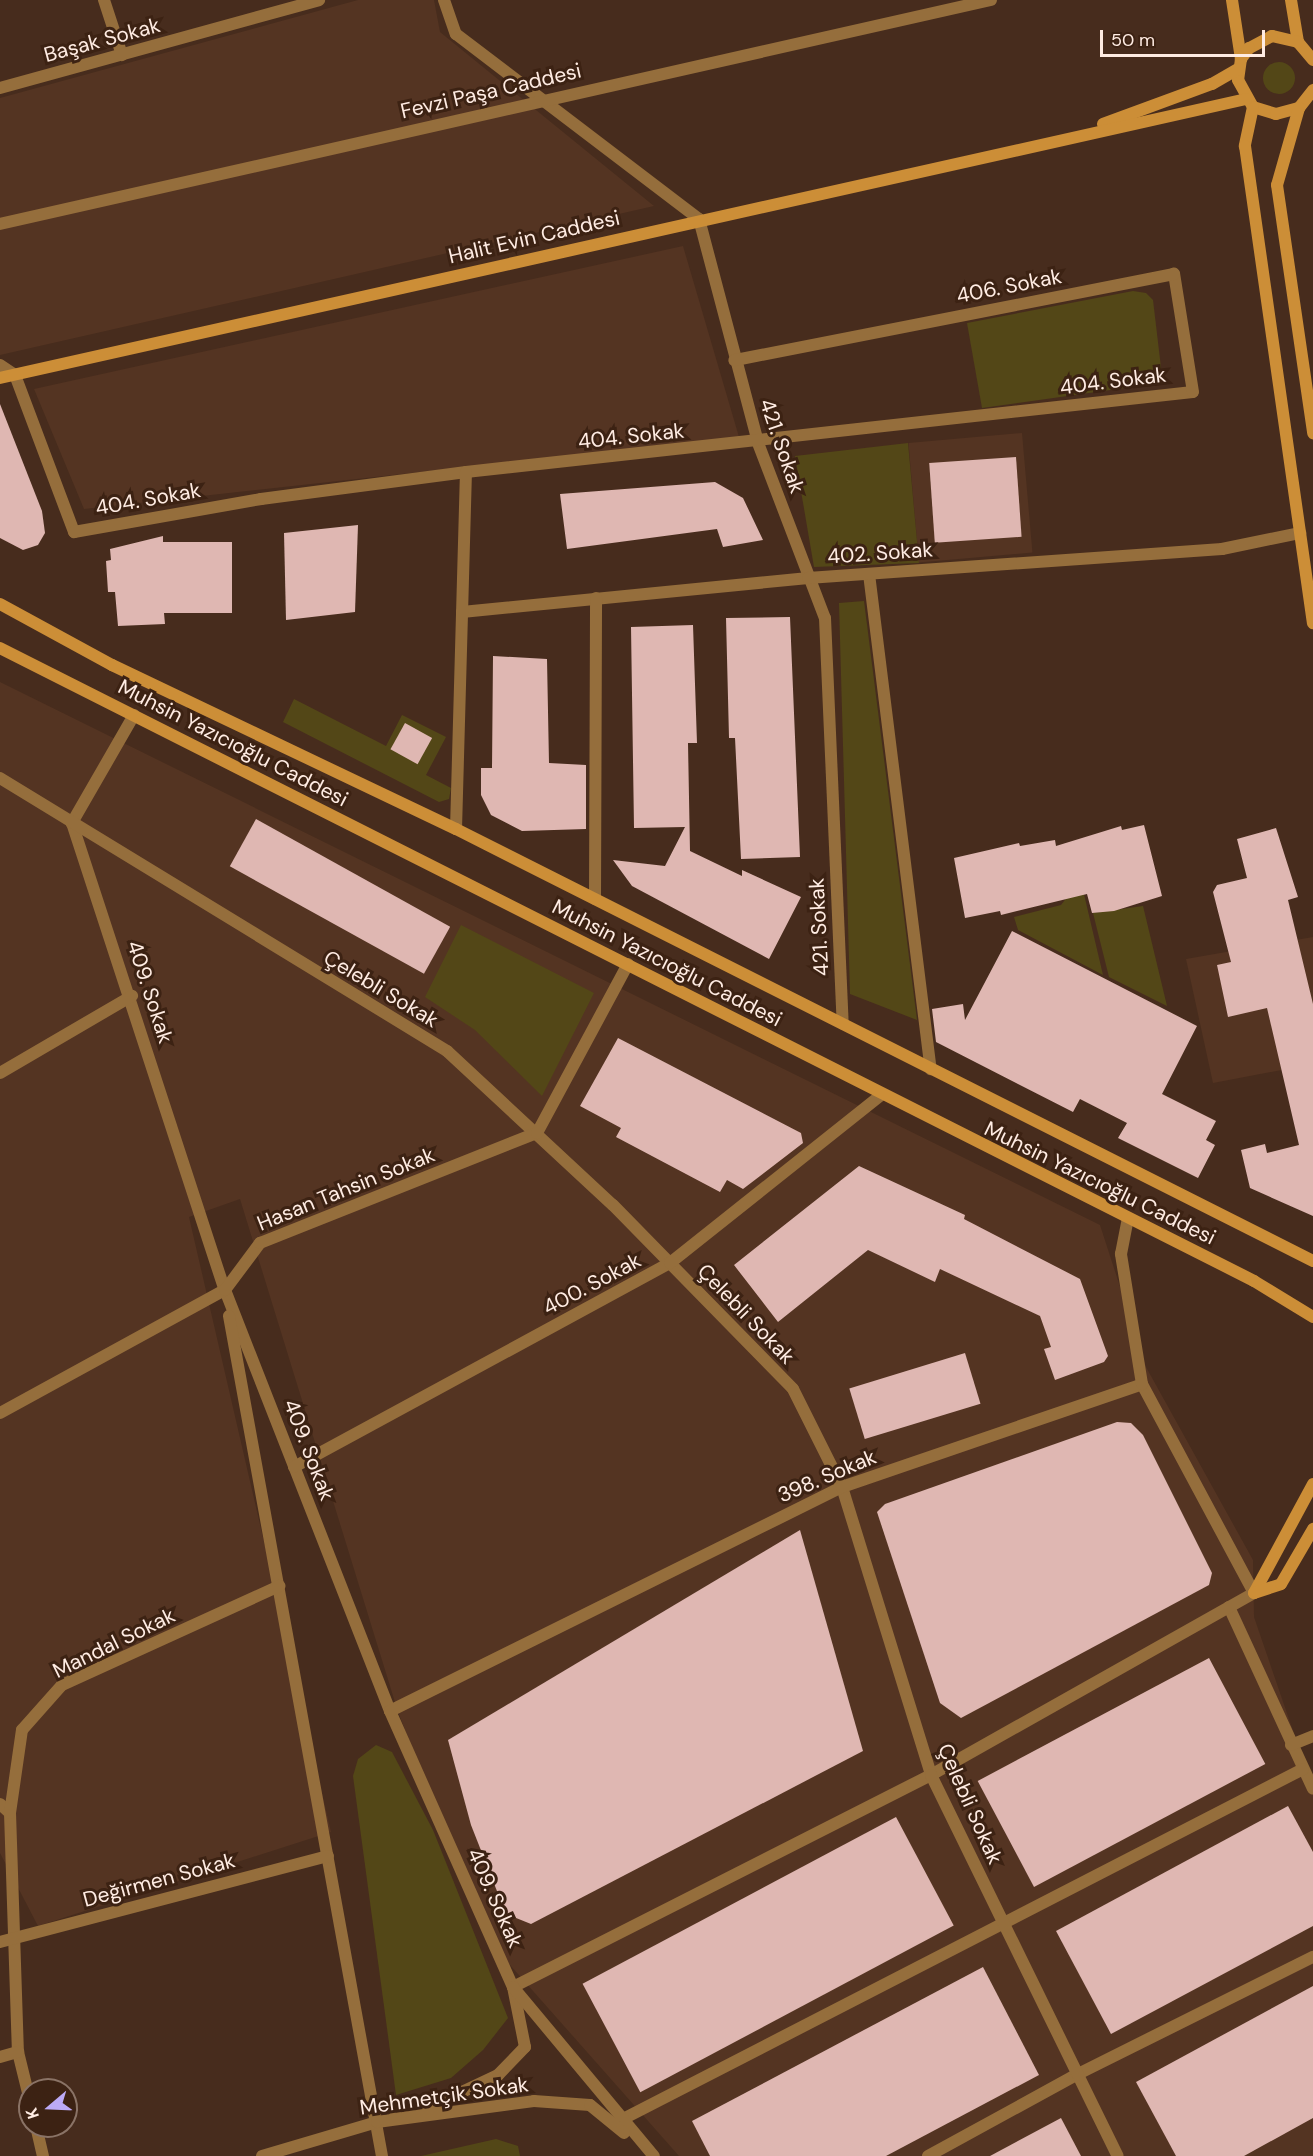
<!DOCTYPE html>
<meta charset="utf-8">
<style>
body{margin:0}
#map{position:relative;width:1313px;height:2156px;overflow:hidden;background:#472c1d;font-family:"DM Sans",sans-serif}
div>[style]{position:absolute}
.built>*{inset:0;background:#543422;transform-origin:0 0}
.green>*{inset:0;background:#534717}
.round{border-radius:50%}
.building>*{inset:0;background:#dfb7b2;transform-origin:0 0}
.lane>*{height:12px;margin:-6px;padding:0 6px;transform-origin:6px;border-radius:6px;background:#956e3c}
.street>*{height:12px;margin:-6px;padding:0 6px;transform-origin:6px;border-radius:6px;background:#956e3c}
.secondary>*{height:12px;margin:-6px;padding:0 6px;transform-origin:6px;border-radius:6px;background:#cc8e37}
span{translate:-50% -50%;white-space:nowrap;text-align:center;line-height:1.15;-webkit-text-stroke:6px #3c2213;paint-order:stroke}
.street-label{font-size:21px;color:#ffece3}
.north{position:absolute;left:18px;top:2078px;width:60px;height:60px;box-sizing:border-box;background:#3c2213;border:2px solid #8a7366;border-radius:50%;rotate:251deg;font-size:16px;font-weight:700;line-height:24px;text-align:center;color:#ffece3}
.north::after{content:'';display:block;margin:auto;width:21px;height:27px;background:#bcaaf6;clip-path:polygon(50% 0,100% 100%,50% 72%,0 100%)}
.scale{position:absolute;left:1100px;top:30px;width:165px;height:27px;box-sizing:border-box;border:3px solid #ffece3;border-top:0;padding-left:8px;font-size:18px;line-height:21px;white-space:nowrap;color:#ffece3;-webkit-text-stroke:4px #3c2213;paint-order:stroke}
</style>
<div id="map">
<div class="built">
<div style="clip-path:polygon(358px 0,434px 0,440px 32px,654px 206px,0 355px,0 98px)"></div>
<div style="clip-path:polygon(683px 246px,739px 437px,84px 509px,34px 389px)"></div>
<div style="left:1022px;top:433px;width:120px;height:114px;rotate:85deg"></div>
<div style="clip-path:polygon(0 682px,1100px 1225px,1146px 1367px,1253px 1560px,1254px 1617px,1313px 1789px,1313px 2156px,679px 2156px,487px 1939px,398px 1712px,240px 1199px,189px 1217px,331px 1832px,38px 1926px,0 1853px)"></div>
<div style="clip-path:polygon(1313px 937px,1313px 1064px,1213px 1083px,1186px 959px)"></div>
</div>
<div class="green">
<div class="round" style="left:1263px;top:62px;width:32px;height:32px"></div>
<div style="clip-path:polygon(1133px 291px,1146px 293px,1153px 300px,1162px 376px,1146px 385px,982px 408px,967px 323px)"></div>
<div style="clip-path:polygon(908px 443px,919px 563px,814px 567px,795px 456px)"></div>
<div style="clip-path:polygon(864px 601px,917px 1020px,850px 994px,839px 603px)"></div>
<div style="clip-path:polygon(294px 699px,386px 746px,402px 715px,446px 737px,426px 775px,451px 788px,449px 799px,439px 802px,283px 722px)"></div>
<div style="clip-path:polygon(1083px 890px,1103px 975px,1018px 930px,1014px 917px,1061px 905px,1068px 896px)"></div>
<div style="clip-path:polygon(1143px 906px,1167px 1006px,1109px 977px,1093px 913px)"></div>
<div style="clip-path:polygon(461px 925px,594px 993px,542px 1096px,475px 1030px,425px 997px)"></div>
<div style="clip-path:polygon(376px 1745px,392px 1752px,433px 1830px,508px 2018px,483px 2050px,451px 2078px,396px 2095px,353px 1776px,358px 1759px)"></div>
<div style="clip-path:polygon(496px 2139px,518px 2146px,520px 2156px,421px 2156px)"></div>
</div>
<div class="building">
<div style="clip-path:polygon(0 404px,42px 511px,45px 533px,38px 545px,23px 550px,0 538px)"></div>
<div style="left:1016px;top:457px;width:80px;height:87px;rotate:86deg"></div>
<div style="clip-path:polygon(715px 482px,743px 498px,763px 540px,723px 547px,717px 529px,567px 549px,560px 494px)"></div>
<div style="clip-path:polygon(358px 525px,355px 612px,286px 620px,284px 533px)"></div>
<div style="clip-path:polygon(163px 536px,163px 542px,232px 542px,232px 613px,164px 613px,165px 624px,118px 626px,115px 592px,108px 592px,106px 561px,111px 560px,110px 549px)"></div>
<div style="clip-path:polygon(790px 617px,800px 857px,741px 859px,735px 738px,729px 738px,726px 618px)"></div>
<div style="clip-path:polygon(693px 625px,697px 743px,688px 743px,690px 851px,742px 876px,742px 870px,801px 897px,769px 959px,632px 886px,613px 860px,665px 866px,685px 827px,634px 828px,631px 627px)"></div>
<div style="clip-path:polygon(493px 656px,547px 659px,549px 763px,586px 765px,586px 829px,522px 831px,491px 815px,481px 795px,481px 768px,492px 768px)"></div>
<div style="left:405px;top:723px;width:31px;height:30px;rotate:29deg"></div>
<div style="left:256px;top:819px;width:222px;height:54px;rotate:29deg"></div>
<div style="clip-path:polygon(1144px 825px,1162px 896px,1114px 911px,1092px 913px,1087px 894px,1001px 915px,1000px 911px,965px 918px,954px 858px,1019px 843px,1020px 846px,1055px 840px,1056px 846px,1121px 826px,1122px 830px)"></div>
<div style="clip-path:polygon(1276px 828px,1298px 897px,1288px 900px,1313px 1004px,1313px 1216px,1250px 1188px,1241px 1150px,1265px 1144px,1267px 1153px,1299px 1145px,1267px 1008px,1228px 1017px,1217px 965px,1231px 962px,1213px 892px,1217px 885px,1247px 878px,1237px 839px)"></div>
<div style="clip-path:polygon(1012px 931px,1197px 1026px,1162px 1094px,1216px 1121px,1206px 1140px,1215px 1145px,1198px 1178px,1118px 1138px,1127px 1123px,1080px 1099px,1073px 1112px,936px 1042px,932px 1009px,963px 1004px,965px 1020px)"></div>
<div style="clip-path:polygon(618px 1038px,801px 1133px,803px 1143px,743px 1189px,727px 1180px,720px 1192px,616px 1137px,621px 1128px,580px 1106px)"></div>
<div style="clip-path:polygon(859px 1166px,965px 1215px,964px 1219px,1080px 1279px,1108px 1356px,1104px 1362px,1055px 1380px,1044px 1349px,1051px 1347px,1040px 1316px,940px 1269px,935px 1282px,868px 1250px,778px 1322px,734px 1265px)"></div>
<div style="left:965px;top:1353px;width:53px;height:121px;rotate:73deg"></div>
<div style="clip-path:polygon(1117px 1422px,1131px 1423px,1143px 1435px,1212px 1573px,1209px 1585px,961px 1718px,940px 1703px,877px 1512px,885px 1504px)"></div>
<div style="clip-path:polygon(800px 1530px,863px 1751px,531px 1924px,506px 1914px,471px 1825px,448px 1740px)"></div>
<div style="left:1209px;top:1658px;width:120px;height:262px;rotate:62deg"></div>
<div style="clip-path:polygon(1288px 1806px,1313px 1852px,1313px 1926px,1111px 2034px,1056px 1931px)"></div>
<div style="left:896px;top:1817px;width:123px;height:355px;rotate:62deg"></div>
<div style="clip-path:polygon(983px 1967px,1039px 2075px,886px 2156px,710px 2156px,692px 2121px)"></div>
<div style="clip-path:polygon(1313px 1986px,1313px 2118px,1244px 2156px,1176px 2156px,1136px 2082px)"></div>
<div style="clip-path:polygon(1061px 2118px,1081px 2156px,990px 2156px)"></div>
</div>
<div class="lane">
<div style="left:1229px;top:1607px;width:200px;rotate:65.2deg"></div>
<div style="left:395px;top:2116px;width:50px;rotate:-17.4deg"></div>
<div style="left:443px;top:2101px;width:61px;rotate:-25.3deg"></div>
<div style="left:498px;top:2075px;width:39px;rotate:-46deg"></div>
<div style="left:525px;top:2047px;width:61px;rotate:-101.3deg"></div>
<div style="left:513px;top:1987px;width:469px;rotate:-26.9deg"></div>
<div style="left:931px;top:1775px;width:371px;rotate:-29.4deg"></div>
<div style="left:1254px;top:1593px;width:237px;rotate:-118.2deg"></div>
<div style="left:621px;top:2120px;width:767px;rotate:-27.23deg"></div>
<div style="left:928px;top:2156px;width:171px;rotate:-28.7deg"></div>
<div style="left:1078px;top:2074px;width:263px;rotate:-26.5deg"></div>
</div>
<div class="street">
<div style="left:104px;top:0;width:58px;rotate:71.9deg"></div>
<div style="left:444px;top:0;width:36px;rotate:71deg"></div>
<div style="left:456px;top:34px;width:305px;rotate:37.3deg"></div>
<div style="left:699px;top:219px;width:232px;rotate:75.2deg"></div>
<div style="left:758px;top:443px;width:187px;rotate:69.1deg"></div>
<div style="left:825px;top:618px;width:406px;rotate:87.5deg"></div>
<div style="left:0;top:88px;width:331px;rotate:-15.4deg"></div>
<div style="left:0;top:224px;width:1016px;rotate:-12.74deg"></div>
<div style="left:0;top:365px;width:18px;rotate:34deg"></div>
<div style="left:15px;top:375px;width:168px;rotate:69.4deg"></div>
<div style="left:74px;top:532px;width:190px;rotate:-10deg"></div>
<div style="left:261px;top:499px;width:207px;rotate:-7.5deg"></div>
<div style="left:466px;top:472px;width:731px;rotate:-6.28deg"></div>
<div style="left:1193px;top:392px;width:120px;rotate:-99.1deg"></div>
<div style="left:1174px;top:274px;width:448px;rotate:168.9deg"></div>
<div style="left:869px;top:574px;width:499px;rotate:82.9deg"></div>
<div style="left:462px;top:612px;width:348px;rotate:-5.6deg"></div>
<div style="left:808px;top:578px;width:415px;rotate:-4deg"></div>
<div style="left:1222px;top:549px;width:80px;rotate:-11.6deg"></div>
<div style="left:134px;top:715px;width:125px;rotate:119.9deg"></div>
<div style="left:72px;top:823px;width:491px;rotate:71.9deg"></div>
<div style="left:225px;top:1290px;width:452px;rotate:68.6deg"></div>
<div style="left:390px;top:1711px;width:302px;rotate:66deg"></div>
<div style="left:513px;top:1987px;width:220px;rotate:50.2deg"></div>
<div style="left:0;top:778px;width:524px;rotate:31.41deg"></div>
<div style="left:447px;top:1051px;width:226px;rotate:42.9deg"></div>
<div style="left:613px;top:1205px;width:257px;rotate:45.6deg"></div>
<div style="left:793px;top:1389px;width:110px;rotate:63.4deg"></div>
<div style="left:842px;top:1487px;width:301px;rotate:72.8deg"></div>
<div style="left:931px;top:1775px;width:424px;rotate:63.9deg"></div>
<div style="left:456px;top:829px;width:357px;rotate:-88.4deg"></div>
<div style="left:595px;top:899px;width:301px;rotate:-89.8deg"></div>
<div style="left:0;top:1073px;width:153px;rotate:-30.3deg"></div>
<div style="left:229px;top:1316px;width:854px;rotate:79.68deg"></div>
<div style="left:0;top:1413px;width:256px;rotate:-28.7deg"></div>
<div style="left:225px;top:1290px;width:59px;rotate:-53.3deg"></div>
<div style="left:260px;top:1243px;width:298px;rotate:-21.7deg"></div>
<div style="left:537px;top:1133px;width:192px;rotate:-61.7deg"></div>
<div style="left:294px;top:1467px;width:428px;rotate:-28.5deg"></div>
<div style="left:670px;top:1263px;width:270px;rotate:-38.5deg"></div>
<div style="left:390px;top:1711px;width:504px;rotate:-26.36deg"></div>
<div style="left:842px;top:1487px;width:317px;rotate:-18.9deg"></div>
<div style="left:1142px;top:1384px;width:132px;rotate:-99.2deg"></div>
<div style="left:1121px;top:1254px;width:36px;rotate:-79deg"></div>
<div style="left:1291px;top:1745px;width:24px;rotate:-22deg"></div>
<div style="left:0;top:1804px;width:13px;rotate:42deg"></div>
<div style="left:10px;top:1813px;width:239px;rotate:88.1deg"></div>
<div style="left:18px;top:2052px;width:50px;rotate:76.2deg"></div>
<div style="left:10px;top:1813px;width:84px;rotate:-81.8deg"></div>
<div style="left:22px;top:1730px;width:60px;rotate:-48.4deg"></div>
<div style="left:62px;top:1685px;width:239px;rotate:-24.5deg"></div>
<div style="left:0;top:1942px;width:339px;rotate:-14.7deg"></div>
<div style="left:0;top:2057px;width:19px;rotate:-16deg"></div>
<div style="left:36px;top:2126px;width:31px;rotate:77deg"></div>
<div style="left:262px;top:2156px;width:120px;rotate:-16.5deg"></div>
<div style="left:377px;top:2122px;width:158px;rotate:-7.6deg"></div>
<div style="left:534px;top:2101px;width:56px;rotate:4.1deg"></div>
<div style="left:590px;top:2105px;width:44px;rotate:39.5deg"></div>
</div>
<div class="secondary">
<div style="left:1232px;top:0;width:60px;rotate:81.3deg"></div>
<div style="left:1291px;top:0;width:43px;rotate:80.5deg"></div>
<div style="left:1313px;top:60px;width:23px;rotate:-130deg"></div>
<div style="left:1298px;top:42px;width:27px;rotate:-167deg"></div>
<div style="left:1272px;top:36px;width:26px;rotate:152deg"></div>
<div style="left:1249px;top:48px;width:14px;rotate:126deg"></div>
<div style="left:1241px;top:59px;width:21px;rotate:98deg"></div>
<div style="left:1238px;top:80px;width:31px;rotate:61deg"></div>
<div style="left:1253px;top:107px;width:24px;rotate:17deg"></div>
<div style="left:1276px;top:114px;width:24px;rotate:-15deg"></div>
<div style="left:1299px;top:108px;width:23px;rotate:-52deg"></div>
<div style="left:1253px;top:107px;width:40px;rotate:102deg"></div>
<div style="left:1245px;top:146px;width:482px;rotate:81.9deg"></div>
<div style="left:1299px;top:108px;width:80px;rotate:105.9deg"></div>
<div style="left:1277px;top:185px;width:251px;rotate:81.7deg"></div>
<div style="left:1103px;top:124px;width:116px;rotate:-20.2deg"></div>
<div style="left:1212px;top:84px;width:30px;rotate:-30deg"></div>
<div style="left:0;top:378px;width:1277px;rotate:-12.62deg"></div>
<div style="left:0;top:604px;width:128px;rotate:28.6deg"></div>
<div style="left:112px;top:665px;width:381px;rotate:25.5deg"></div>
<div style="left:456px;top:829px;width:960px;rotate:26.75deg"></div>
<div style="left:0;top:648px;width:1405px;rotate:26.78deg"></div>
<div style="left:1254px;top:1281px;width:69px;rotate:31.4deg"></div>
<div style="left:1313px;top:1484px;width:124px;rotate:118.4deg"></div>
<div style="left:1254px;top:1593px;width:28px;rotate:-18deg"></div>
<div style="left:1281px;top:1584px;width:64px;rotate:-59.8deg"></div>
</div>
<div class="street-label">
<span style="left:102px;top:40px;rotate:-15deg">Başak Sokak</span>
<span style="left:491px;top:91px;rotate:-13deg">Fevzi Paşa Caddesi</span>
<span style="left:534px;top:237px;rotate:-13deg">Halit Evin Caddesi</span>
<span style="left:1009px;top:286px;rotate:-11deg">406. Sokak</span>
<span style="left:1113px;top:381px;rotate:-7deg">404. Sokak</span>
<span style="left:631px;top:436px;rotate:-6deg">404. Sokak</span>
<span style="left:782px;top:446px;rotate:71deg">421. Sokak</span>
<span style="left:148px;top:499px;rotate:-10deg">404. Sokak</span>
<span style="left:880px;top:553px;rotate:-4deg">402. Sokak</span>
<span style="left:233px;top:743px;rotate:27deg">Muhsin Yazıcıoğlu Caddesi</span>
<span style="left:819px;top:927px;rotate:-93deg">421. Sokak</span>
<span style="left:667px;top:963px;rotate:27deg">Muhsin Yazıcıoğlu Caddesi</span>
<span style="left:381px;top:989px;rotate:31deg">Çelebli Sokak</span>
<span style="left:150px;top:992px;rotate:72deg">409. Sokak</span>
<span style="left:1100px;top:1183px;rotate:26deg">Muhsin Yazıcıoğlu Caddesi</span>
<span style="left:346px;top:1189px;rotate:-22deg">Hasan Tahsin Sokak</span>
<span style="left:592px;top:1284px;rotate:-28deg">400. Sokak</span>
<span style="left:746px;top:1314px;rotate:46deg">Çelebli Sokak</span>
<span style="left:309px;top:1450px;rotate:69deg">409. Sokak</span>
<span style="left:827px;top:1476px;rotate:-23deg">398. Sokak</span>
<span style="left:114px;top:1643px;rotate:-26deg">Mandal Sokak</span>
<span style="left:970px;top:1804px;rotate:66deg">Çelebli Sokak</span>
<span style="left:159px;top:1880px;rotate:-15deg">Değirmen Sokak</span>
<span style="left:495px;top:1898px;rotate:66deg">409. Sokak</span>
<span style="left:444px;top:2096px;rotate:-8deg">Mehmetçik Sokak</span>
</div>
<div class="north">K</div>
<div class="scale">50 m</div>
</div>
